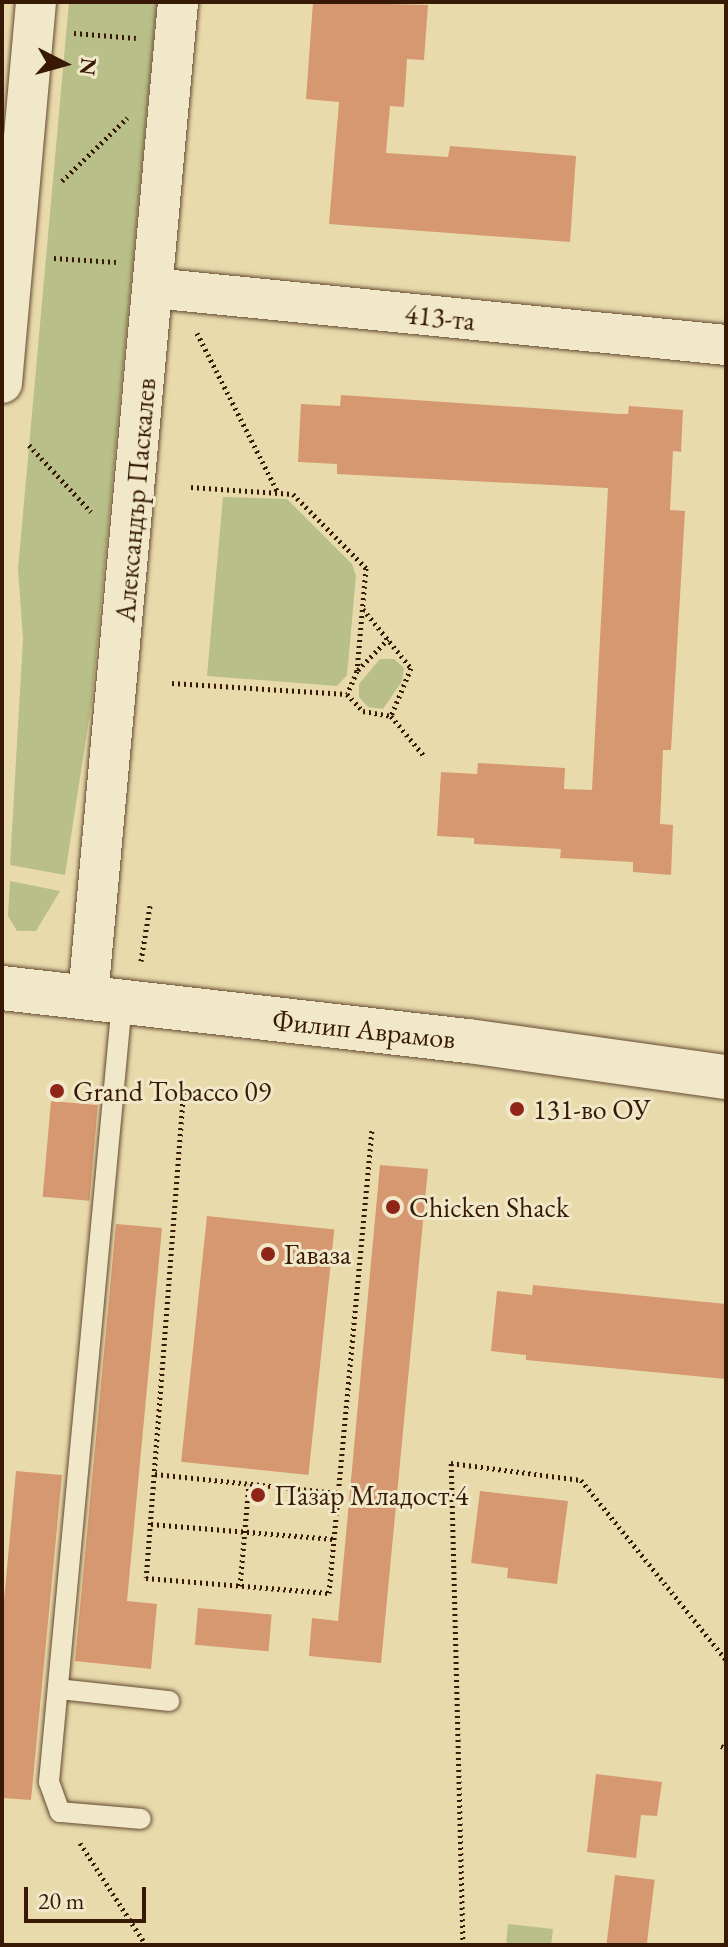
<!DOCTYPE html>
<meta charset="utf-8">
<style>
body{margin:0}
#map{position:relative;width:728px;height:1947px;overflow:hidden;background:#e9daac;font-family:"EB Garamond",serif}
div>[style]{position:absolute}
.green>*{inset:0;background:#b8bf88}
.building>*{inset:0;background:#d69870;transform-origin:0 0}
.path>*{height:5px;margin-top:-2.5px;transform-origin:0;background:repeating-linear-gradient(90deg,#371906 0 2px,transparent 0 6px)}
.roads{filter:drop-shadow(0 0 2px #644930) drop-shadow(0 0 2px #644930)}
.service>*{height:20px;margin:-10px;padding:0 10px;transform-origin:10px;border-radius:10px;background:#f1e7c9}
.minor>*{height:40px;margin:-20px;padding:0 20px;transform-origin:20px;border-radius:20px;background:#f1e7c9}
.tertiary>*{height:44px;margin:-22px;padding:0 22px;transform-origin:22px;border-radius:22px;background:#f1e7c9}
.dots>*{width:22px;height:22px;translate:-50% -50%;box-sizing:border-box;border:4px solid #f1e7c9;border-radius:50%}
span{translate:-50% -50%;white-space:nowrap;text-align:center;line-height:1.15;-webkit-text-stroke:6px #f1e7c9;paint-order:stroke}
.street-label{font-size:28px;color:#371906}
.poi-label{font-size:28px;color:#371906}
.left{translate:0 -50%;text-align:left}
.frame{position:absolute;inset:0;border:4px solid #371906;pointer-events:none}
.north{position:absolute;left:24px;top:24px;width:80px;height:80px;-webkit-text-stroke:6px #f1e7c9;paint-order:stroke;rotate:96deg;font-size:22px;font-weight:700;line-height:32px;text-align:center;color:#371906}
.north::after{content:'';display:block;margin:auto;width:28px;height:36px;background:#371906;clip-path:polygon(50% 0,100% 100%,50% 72%,0 100%)}
.scale{position:absolute;left:24px;top:1887px;width:122px;height:36px;box-sizing:border-box;border:4px solid #371906;border-top:0;padding-left:10px;font-size:24px;line-height:28px;white-space:nowrap;color:#371906;-webkit-text-stroke:6px #f1e7c9;paint-order:stroke}
</style>
<div id="map">
<div class="green">
<div style="clip-path:polygon(69px 2px,157px 2px,92px 700px,65px 875px,10px 865px,23px 639px,18px 569px)"></div>
<div style="clip-path:polygon(223px 497px,287px 499px,352px 564px,356px 576px,347px 675px,337px 686px,207px 676px)"></div>
<div style="clip-path:polygon(380px 659px,394px 659px,404px 668px,402px 681px,383px 709px,368px 707px,359px 697px,359px 684px)"></div>
<div style="clip-path:polygon(10px 881px,60px 891px,36px 931px,17px 931px,8px 916px)"></div>
<div style="clip-path:polygon(508px 1924px,553px 1929px,551px 1945px,506px 1945px)"></div>
</div>
<div class="building">
<div style="clip-path:polygon(313px 2px,428px 5px,424px 60px,407px 59px,404px 107px,390px 106px,386px 153px,448px 157px,450px 146px,576px 156px,570px 242px,329px 224px,339px 102px,306px 99px)"></div>
<div style="clip-path:polygon(341px 395px,620px 414px,628px 414px,629px 406px,683px 410px,681px 452px,673px 451px,670px 510px,685px 511px,671px 750px,663px 750px,660px 824px,673px 825px,671px 875px,633px 872px,633px 862px,560px 858px,561px 849px,474px 844px,474px 838px,437px 836px,441px 772px,477px 774px,478px 763px,565px 768px,564px 789px,592px 790px,608px 488px,337px 474px,337px 464px,298px 462px,301px 404px,340px 406px)"></div>
<div style="left:51px;top:1101px;width:47px;height:96px;rotate:5deg"></div>
<div style="clip-path:polygon(380px 1165px,428px 1169px,381px 1663px,309px 1656px,312px 1618px,338px 1621px)"></div>
<div style="left:207px;top:1216px;width:128px;height:247px;rotate:6deg"></div>
<div style="clip-path:polygon(116px 1224px,162px 1228px,127px 1601px,157px 1604px,151px 1669px,75px 1661px)"></div>
<div style="clip-path:polygon(533px 1285px,726px 1304px,726px 1379px,526px 1360px,526px 1355px,491px 1351px,497px 1291px,532px 1295px)"></div>
<div style="clip-path:polygon(16px 1471px,62px 1475px,31px 1800px,2px 1798px,2px 1622px)"></div>
<div style="clip-path:polygon(480px 1491px,568px 1501px,557px 1584px,507px 1578px,508px 1568px,471px 1563px)"></div>
<div style="left:198px;top:1608px;width:74px;height:37px;rotate:5deg"></div>
<div style="clip-path:polygon(596px 1774px,662px 1782px,657px 1816px,641px 1815px,636px 1858px,587px 1852px)"></div>
<div style="left:615px;top:1875px;width:40px;height:71px;rotate:7deg"></div>
</div>
<div class="path">
<div style="left:74px;top:33px;width:62px;rotate:4.6deg"></div>
<div style="left:62px;top:181px;width:91px;rotate:-44.1deg"></div>
<div style="left:54px;top:258px;width:62px;rotate:3.7deg"></div>
<div style="left:197px;top:333px;width:179px;rotate:63.1deg"></div>
<div style="left:29px;top:445px;width:91px;rotate:47.2deg"></div>
<div style="left:191px;top:487px;width:102px;rotate:3.9deg"></div>
<div style="left:293px;top:494px;width:104px;rotate:45.4deg"></div>
<div style="left:366px;top:568px;width:103px;rotate:95deg"></div>
<div style="left:357px;top:671px;width:25px;rotate:113deg"></div>
<div style="left:363px;top:609px;width:76px;rotate:50.9deg"></div>
<div style="left:411px;top:668px;width:52px;rotate:112.6deg"></div>
<div style="left:358px;top:670px;width:43px;rotate:-45.9deg"></div>
<div style="left:172px;top:683px;width:175px;rotate:3.6deg"></div>
<div style="left:347px;top:694px;width:23px;rotate:47deg"></div>
<div style="left:363px;top:711px;width:28px;rotate:10deg"></div>
<div style="left:391px;top:716px;width:53px;rotate:50.3deg"></div>
<div style="left:141px;top:961px;width:56px;rotate:-80.7deg"></div>
<div style="left:184px;top:1086px;width:493px;rotate:94.4deg"></div>
<div style="left:146px;top:1578px;width:184px;rotate:4.7deg"></div>
<div style="left:329px;top:1593px;width:465px;rotate:-84.7deg"></div>
<div style="left:155px;top:1474px;width:184px;rotate:5.9deg"></div>
<div style="left:151px;top:1524px;width:184px;rotate:4.7deg"></div>
<div style="left:240px;top:1586px;width:102px;rotate:-85deg"></div>
<div style="left:721px;top:1746px;width:5px;rotate:22deg"></div>
<div style="left:80px;top:1843px;width:121px;rotate:57.1deg"></div>
<div style="left:463px;top:1945px;width:482px;rotate:-91.4deg"></div>
<div style="left:451px;top:1463px;width:131px;rotate:7.5deg"></div>
<div style="left:581px;top:1480px;width:231px;rotate:51.1deg"></div>
</div>
<div class="roads">
<div class="service">
<div style="left:122px;top:1002px;width:783px;rotate:95.35deg"></div>
<div style="left:49px;top:1782px;width:32px;rotate:70deg"></div>
<div style="left:60px;top:1812px;width:81px;rotate:4.9deg"></div>
<div style="left:58px;top:1689px;width:112px;rotate:6.2deg"></div>
</div>
<div class="minor">
<div style="left:153px;top:288px;width:576px;rotate:5.68deg"></div>
<div style="left:2px;top:383px;width:383px;rotate:-84.9deg"></div>
<div style="left:88px;top:997px;width:999px;rotate:-84.83deg"></div>
</div>
<div class="tertiary">
<div style="left:2px;top:988px;width:470px;rotate:6.5deg"></div>
<div style="left:469px;top:1041px;width:260px;rotate:8deg"></div>
</div>
</div>
<div class="dots">
<div style="left:57px;top:1091px;background:#8f2418"></div>
<div style="left:517px;top:1109px;background:#8f2418"></div>
<div style="left:393px;top:1207px;background:#8f2418"></div>
<div style="left:268px;top:1254px;background:#8f2418"></div>
<div style="left:258px;top:1495px;background:#8f2418"></div>
</div>
<div class="street-label">
<span style="left:440px;top:317px;rotate:6deg">413-та</span>
<span style="left:135px;top:500px;rotate:-85deg">Александър Паскалев</span>
<span style="left:364px;top:1029px;rotate:6deg">Филип Аврамов</span>
</div>
<div class="poi-label">
<span class="left" style="left:73px;top:1091px">Grand Tobacco 09</span>
<span class="left" style="left:533px;top:1109px">131-во ОУ</span>
<span class="left" style="left:409px;top:1207px">Chicken Shack</span>
<span class="left" style="left:284px;top:1254px">Гаваза</span>
<span class="left" style="left:274px;top:1495px">Пазар Младост 4</span>
</div>
<div class="frame"></div>
<div class="north">N</div>
<div class="scale">20 m</div>
</div>
